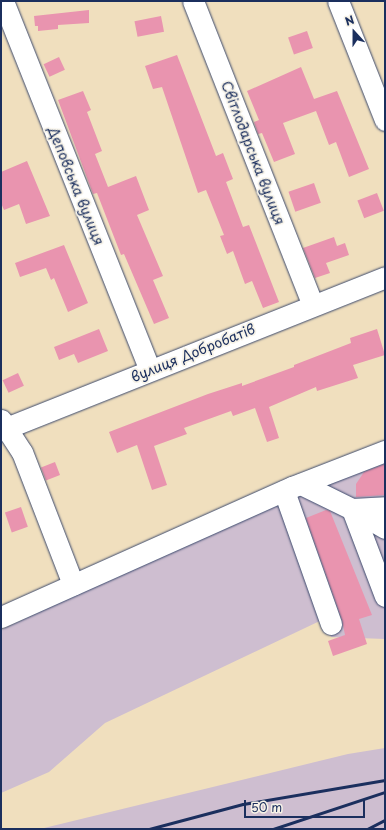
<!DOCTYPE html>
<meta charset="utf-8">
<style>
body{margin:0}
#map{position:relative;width:386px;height:830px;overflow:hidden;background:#f0dfbe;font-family:"Playpen Sans",sans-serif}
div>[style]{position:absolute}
.industrial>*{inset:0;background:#cebed0}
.building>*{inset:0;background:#e994af;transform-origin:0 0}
.roads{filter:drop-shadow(0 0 1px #3b496c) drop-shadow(0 0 1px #3b496c)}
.minor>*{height:21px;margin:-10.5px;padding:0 10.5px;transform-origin:10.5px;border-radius:10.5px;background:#fff}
.rail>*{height:3px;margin:-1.5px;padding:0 1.5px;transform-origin:1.5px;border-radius:1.5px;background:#1b2f5e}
span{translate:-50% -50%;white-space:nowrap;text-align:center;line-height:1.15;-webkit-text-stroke:3.5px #f7f3e8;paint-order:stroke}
.street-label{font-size:14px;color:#1b2f5e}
.frame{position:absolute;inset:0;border:2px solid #1b2f5e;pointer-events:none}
.north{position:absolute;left:334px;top:12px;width:40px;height:40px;-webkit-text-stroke:3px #f7f3e8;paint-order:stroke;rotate:339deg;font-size:11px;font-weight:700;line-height:16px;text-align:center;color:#1b2f5e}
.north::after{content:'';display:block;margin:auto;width:14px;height:18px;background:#1b2f5e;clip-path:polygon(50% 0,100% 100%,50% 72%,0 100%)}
.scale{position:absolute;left:244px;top:800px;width:121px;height:18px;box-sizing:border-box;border:2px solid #1b2f5e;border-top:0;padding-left:5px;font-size:12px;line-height:14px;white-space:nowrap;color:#1b2f5e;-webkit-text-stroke:3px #f7f3e8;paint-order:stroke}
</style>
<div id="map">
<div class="industrial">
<div style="clip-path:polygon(385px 444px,385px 639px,331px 637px,324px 619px,105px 723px,49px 772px,1px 793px,1px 630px,278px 499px)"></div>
<div style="clip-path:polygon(385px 748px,385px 829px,40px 829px,348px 754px)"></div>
</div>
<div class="building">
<div style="clip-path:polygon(89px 10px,89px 23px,58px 25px,58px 29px,38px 31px,38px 26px,35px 26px,34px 16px)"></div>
<div style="left:161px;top:16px;width:16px;height:27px;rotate:79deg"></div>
<div style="left:307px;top:31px;width:18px;height:20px;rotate:71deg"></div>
<div style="clip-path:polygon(177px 55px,216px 156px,223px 153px,233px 179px,226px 182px,243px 227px,249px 225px,279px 302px,263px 308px,252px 281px,245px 284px,233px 251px,227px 254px,220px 236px,224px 235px,206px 190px,198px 193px,162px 87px,153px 89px,145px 66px)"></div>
<div style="left:59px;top:57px;width:14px;height:17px;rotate:65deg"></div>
<div style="clip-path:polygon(301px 67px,314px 99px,337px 91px,369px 169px,349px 177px,336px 142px,329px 145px,316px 111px,283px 123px,295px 154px,274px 162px,262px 133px,258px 134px,254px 122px,259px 120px,247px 91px)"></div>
<div style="clip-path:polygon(83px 91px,91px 110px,87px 112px,102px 151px,95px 154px,108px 187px,136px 176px,149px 210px,137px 215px,163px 276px,153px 280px,169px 318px,154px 324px,124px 254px,121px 255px,97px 193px,93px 194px,58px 100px)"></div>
<div style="clip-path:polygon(27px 161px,50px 216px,26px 224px,19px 204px,4px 210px,1px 203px,1px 172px)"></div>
<div style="left:314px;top:183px;width:21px;height:27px;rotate:71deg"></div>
<div style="left:377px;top:193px;width:19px;height:21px;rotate:69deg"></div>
<div style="clip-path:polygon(334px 237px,337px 246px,345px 243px,349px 255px,326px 263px,330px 273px,315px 278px,303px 248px)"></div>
<div style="clip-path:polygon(64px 245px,88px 303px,68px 312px,54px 278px,51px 280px,46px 268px,20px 277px,15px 263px)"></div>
<div style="clip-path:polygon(99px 329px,108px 351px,78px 363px,74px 354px,59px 360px,54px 347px)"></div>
<div style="clip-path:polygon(377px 329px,385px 355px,353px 365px,358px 378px,317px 391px,316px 387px,269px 407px,279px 438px,267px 442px,255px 408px,233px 416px,231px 411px,184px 428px,187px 434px,154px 446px,167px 485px,152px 490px,137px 445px,117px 453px,109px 432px,208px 394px,242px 383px,242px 386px,294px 367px,294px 365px,351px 343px,350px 338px)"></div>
<div style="left:18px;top:373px;width:14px;height:17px;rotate:65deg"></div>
<div style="left:55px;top:462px;width:14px;height:15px;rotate:69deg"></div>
<div style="clip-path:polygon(385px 464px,385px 495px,356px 497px,356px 484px,364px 472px)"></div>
<div style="left:21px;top:507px;width:21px;height:17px;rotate:71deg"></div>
<div style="clip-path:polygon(326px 510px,330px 511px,372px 615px,359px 619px,367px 644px,333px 656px,328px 641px,345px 635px,342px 620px,306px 518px)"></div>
</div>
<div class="roads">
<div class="minor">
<div style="left:3px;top:1px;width:397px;rotate:68.3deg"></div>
<div style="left:193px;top:1px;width:327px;rotate:68.5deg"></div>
<div style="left:338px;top:1px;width:128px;rotate:68.4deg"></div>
<div style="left:1px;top:420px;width:38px;rotate:57deg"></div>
<div style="left:22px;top:452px;width:142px;rotate:68.9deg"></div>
<div style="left:1px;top:430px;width:413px;rotate:-21.7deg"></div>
<div style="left:301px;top:484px;width:57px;rotate:26.1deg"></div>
<div style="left:352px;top:509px;width:33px;rotate:-3deg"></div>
<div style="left:284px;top:491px;width:141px;rotate:70.5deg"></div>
<div style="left:352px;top:509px;width:93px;rotate:69.2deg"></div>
<div style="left:352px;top:509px;width:38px;rotate:30deg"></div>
<div style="left:1px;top:617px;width:319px;rotate:-24.1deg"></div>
<div style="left:292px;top:487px;width:100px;rotate:-21.2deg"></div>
</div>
</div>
<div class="rail">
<div style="left:149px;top:829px;width:97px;rotate:-14.9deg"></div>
<div style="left:243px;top:804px;width:144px;rotate:-9.6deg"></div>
<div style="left:273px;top:829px;width:118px;rotate:-18.3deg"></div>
<div style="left:367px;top:829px;width:20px;rotate:-27deg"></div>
</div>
<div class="street-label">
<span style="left:253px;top:153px;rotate:69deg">Світлодарська вулиця</span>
<span style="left:76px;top:186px;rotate:68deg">Деповська вулиця</span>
<span style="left:193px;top:353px;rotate:-22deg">вулиця Добробатів</span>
</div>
<div class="frame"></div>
<div class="north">N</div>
<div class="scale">50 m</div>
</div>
